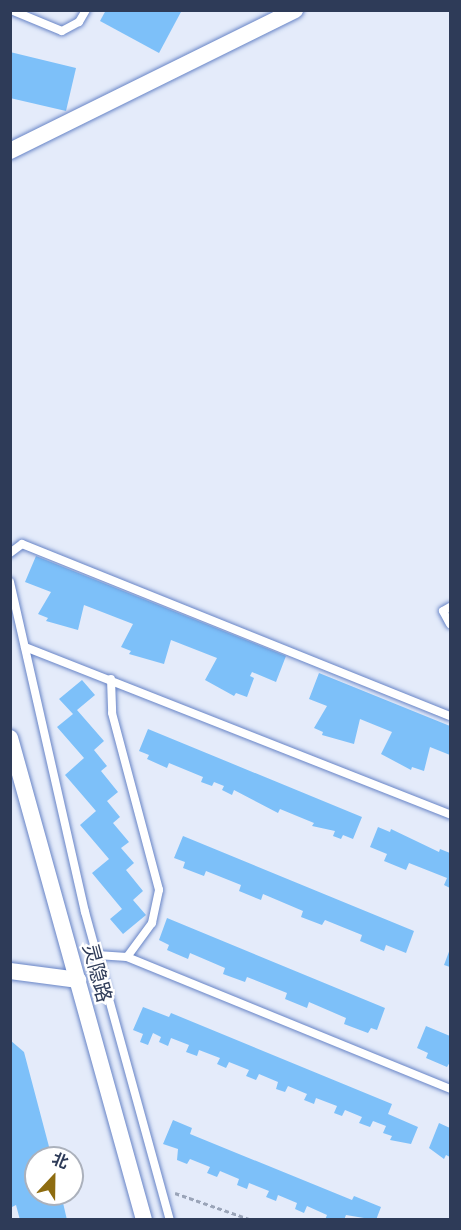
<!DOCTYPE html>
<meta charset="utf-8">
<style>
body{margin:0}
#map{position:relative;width:461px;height:1230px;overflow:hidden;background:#e4ebfa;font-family:"Zilla Slab","Noto Sans SC",serif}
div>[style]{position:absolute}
.building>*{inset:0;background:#7dc0f9}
.path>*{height:3px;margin-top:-1.5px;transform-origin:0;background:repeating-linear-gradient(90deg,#9aa4b8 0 4.5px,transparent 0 7.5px)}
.roads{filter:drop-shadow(0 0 2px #6784c6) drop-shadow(0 0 2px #6784c6)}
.service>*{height:8px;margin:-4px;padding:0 4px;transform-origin:4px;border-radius:4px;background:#fff}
.minor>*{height:16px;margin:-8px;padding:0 8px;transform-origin:8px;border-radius:8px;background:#fff}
span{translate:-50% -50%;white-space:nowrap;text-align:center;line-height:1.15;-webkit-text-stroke:4.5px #fff;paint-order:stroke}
.street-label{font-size:20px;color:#2e3b58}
.frame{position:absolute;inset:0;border:12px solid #2e3b58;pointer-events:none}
.north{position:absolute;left:24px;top:1146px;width:60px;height:60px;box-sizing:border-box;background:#fff;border:2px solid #abb1bc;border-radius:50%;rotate:22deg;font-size:16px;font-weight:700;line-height:24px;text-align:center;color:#2e3b58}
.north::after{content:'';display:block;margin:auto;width:21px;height:27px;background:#8e6c10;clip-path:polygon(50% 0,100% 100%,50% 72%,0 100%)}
</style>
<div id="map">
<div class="building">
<div style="clip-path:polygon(106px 10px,182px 10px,159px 53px,100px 21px)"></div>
<div style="clip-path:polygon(10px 52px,76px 68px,66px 111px,10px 98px)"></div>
<div style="clip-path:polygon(36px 556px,286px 656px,276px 682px,252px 672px,250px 676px,254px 678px,247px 697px,236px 693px,234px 696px,205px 680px,217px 658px,171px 640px,164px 664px,129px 654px,131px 651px,121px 647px,133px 624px,84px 605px,78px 630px,46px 621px,48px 618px,38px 614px,51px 592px,25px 582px)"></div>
<div style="clip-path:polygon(319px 673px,450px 726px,450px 755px,430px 747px,424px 771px,412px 767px,411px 770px,381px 754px,392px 732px,360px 719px,354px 744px,322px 735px,323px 732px,314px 728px,327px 706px,309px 699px)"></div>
<div style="clip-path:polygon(82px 680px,95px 695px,77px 710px,104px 741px,94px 750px,107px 766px,101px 771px,118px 792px,107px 801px,120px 817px,113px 823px,129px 842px,121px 848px,134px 863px,126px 870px,143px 891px,133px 900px,146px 915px,123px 934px,110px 919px,122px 909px,92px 873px,109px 859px,80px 825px,96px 811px,65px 775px,84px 758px,57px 727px,73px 714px,59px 699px)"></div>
<div style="clip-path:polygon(148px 729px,362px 817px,353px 839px,343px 835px,341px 839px,333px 836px,335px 831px,312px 826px,314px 823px,280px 809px,278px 813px,234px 790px,232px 795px,222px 790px,224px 786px,214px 782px,212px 786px,201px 782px,203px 777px,169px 763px,167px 768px,147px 759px,149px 755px,139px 751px)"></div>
<div style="clip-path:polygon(378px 827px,390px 832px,391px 829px,439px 852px,440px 849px,450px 853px,450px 888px,444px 885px,447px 878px,409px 863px,406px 870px,384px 861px,387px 854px,370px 847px)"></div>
<div style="clip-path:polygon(183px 836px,414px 931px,406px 953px,386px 945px,384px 951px,360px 941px,362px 935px,325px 920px,322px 925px,301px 917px,303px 911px,263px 894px,261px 900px,239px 891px,241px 885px,206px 871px,204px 876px,183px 868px,185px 862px,174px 858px)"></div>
<div style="clip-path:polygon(167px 918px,385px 1008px,377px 1030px,371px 1028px,368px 1033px,344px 1024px,346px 1018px,309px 1002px,307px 1008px,285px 999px,287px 993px,247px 977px,245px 982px,223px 974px,225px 968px,190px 953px,188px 959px,167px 950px,169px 945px,159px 940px)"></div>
<div style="clip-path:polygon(450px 949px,450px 967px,444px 965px)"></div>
<div style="clip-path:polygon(143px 1007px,169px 1017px,171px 1013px,392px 1104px,388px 1114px,418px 1127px,411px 1144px,390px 1140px,392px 1136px,383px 1133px,386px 1126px,373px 1121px,370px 1127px,359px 1123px,362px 1117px,345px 1110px,342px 1116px,334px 1113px,337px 1106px,316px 1098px,314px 1104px,304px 1100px,307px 1094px,288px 1086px,285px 1092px,276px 1089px,278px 1082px,259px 1074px,256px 1080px,246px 1076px,249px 1070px,229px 1062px,226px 1068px,217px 1064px,220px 1058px,199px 1050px,197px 1056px,186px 1052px,189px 1045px,171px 1038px,168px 1046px,159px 1042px,161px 1037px,153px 1033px,148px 1045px,140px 1042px,143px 1034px,133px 1030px)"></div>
<div style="clip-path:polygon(426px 1026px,450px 1036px,450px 1062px,447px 1067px,426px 1058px,428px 1053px,417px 1048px)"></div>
<div style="clip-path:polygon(10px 1040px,24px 1052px,52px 1158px,36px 1158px,36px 1194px,61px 1194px,67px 1220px,20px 1220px,16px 1205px,10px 1208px)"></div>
<div style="clip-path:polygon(173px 1120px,192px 1128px,190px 1134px,352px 1200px,354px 1196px,381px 1207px,376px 1220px,346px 1215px,344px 1220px,325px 1220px,327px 1215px,307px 1206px,304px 1213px,295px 1209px,297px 1203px,278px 1195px,276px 1201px,266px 1197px,269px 1191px,249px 1183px,247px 1189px,237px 1185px,239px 1179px,220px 1171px,217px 1177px,207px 1173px,210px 1167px,190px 1159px,187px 1164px,177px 1160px,178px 1149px,163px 1144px)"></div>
<div style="clip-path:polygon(439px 1123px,450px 1128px,450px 1157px,446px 1155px,444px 1159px,429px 1148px)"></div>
</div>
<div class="path">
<div style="left:175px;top:1193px;width:82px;rotate:19.3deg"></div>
</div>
<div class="roads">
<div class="service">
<div style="left:11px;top:10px;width:55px;rotate:22.4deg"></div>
<div style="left:62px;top:31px;width:19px;rotate:-28deg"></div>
<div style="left:79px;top:22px;width:14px;rotate:-60deg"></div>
<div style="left:10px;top:553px;width:15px;rotate:-37deg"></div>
<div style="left:22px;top:544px;width:461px;rotate:21.9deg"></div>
<div style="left:10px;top:582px;width:338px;rotate:77.2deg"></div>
<div style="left:85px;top:912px;width:320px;rotate:74.6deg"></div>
<div style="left:450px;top:607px;width:8px;rotate:150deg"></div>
<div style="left:443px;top:611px;width:15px;rotate:62deg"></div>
<div style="left:25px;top:647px;width:457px;rotate:21.5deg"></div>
<div style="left:111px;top:679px;width:34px;rotate:88deg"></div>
<div style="left:112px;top:713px;width:183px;rotate:75.1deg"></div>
<div style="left:159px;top:890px;width:34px;rotate:102deg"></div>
<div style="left:152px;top:923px;width:42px;rotate:126.3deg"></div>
<div style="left:97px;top:955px;width:30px;rotate:4deg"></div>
<div style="left:127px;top:957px;width:349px;rotate:22.2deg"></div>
</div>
<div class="minor">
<div style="left:10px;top:151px;width:318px;rotate:-26.3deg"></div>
<div style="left:10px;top:738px;width:500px;rotate:74.46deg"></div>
<div style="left:10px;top:971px;width:69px;rotate:7.5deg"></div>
</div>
</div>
<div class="street-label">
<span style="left:97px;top:973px;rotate:75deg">灵隐路</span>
</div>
<div class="frame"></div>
<div class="north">北</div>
</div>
